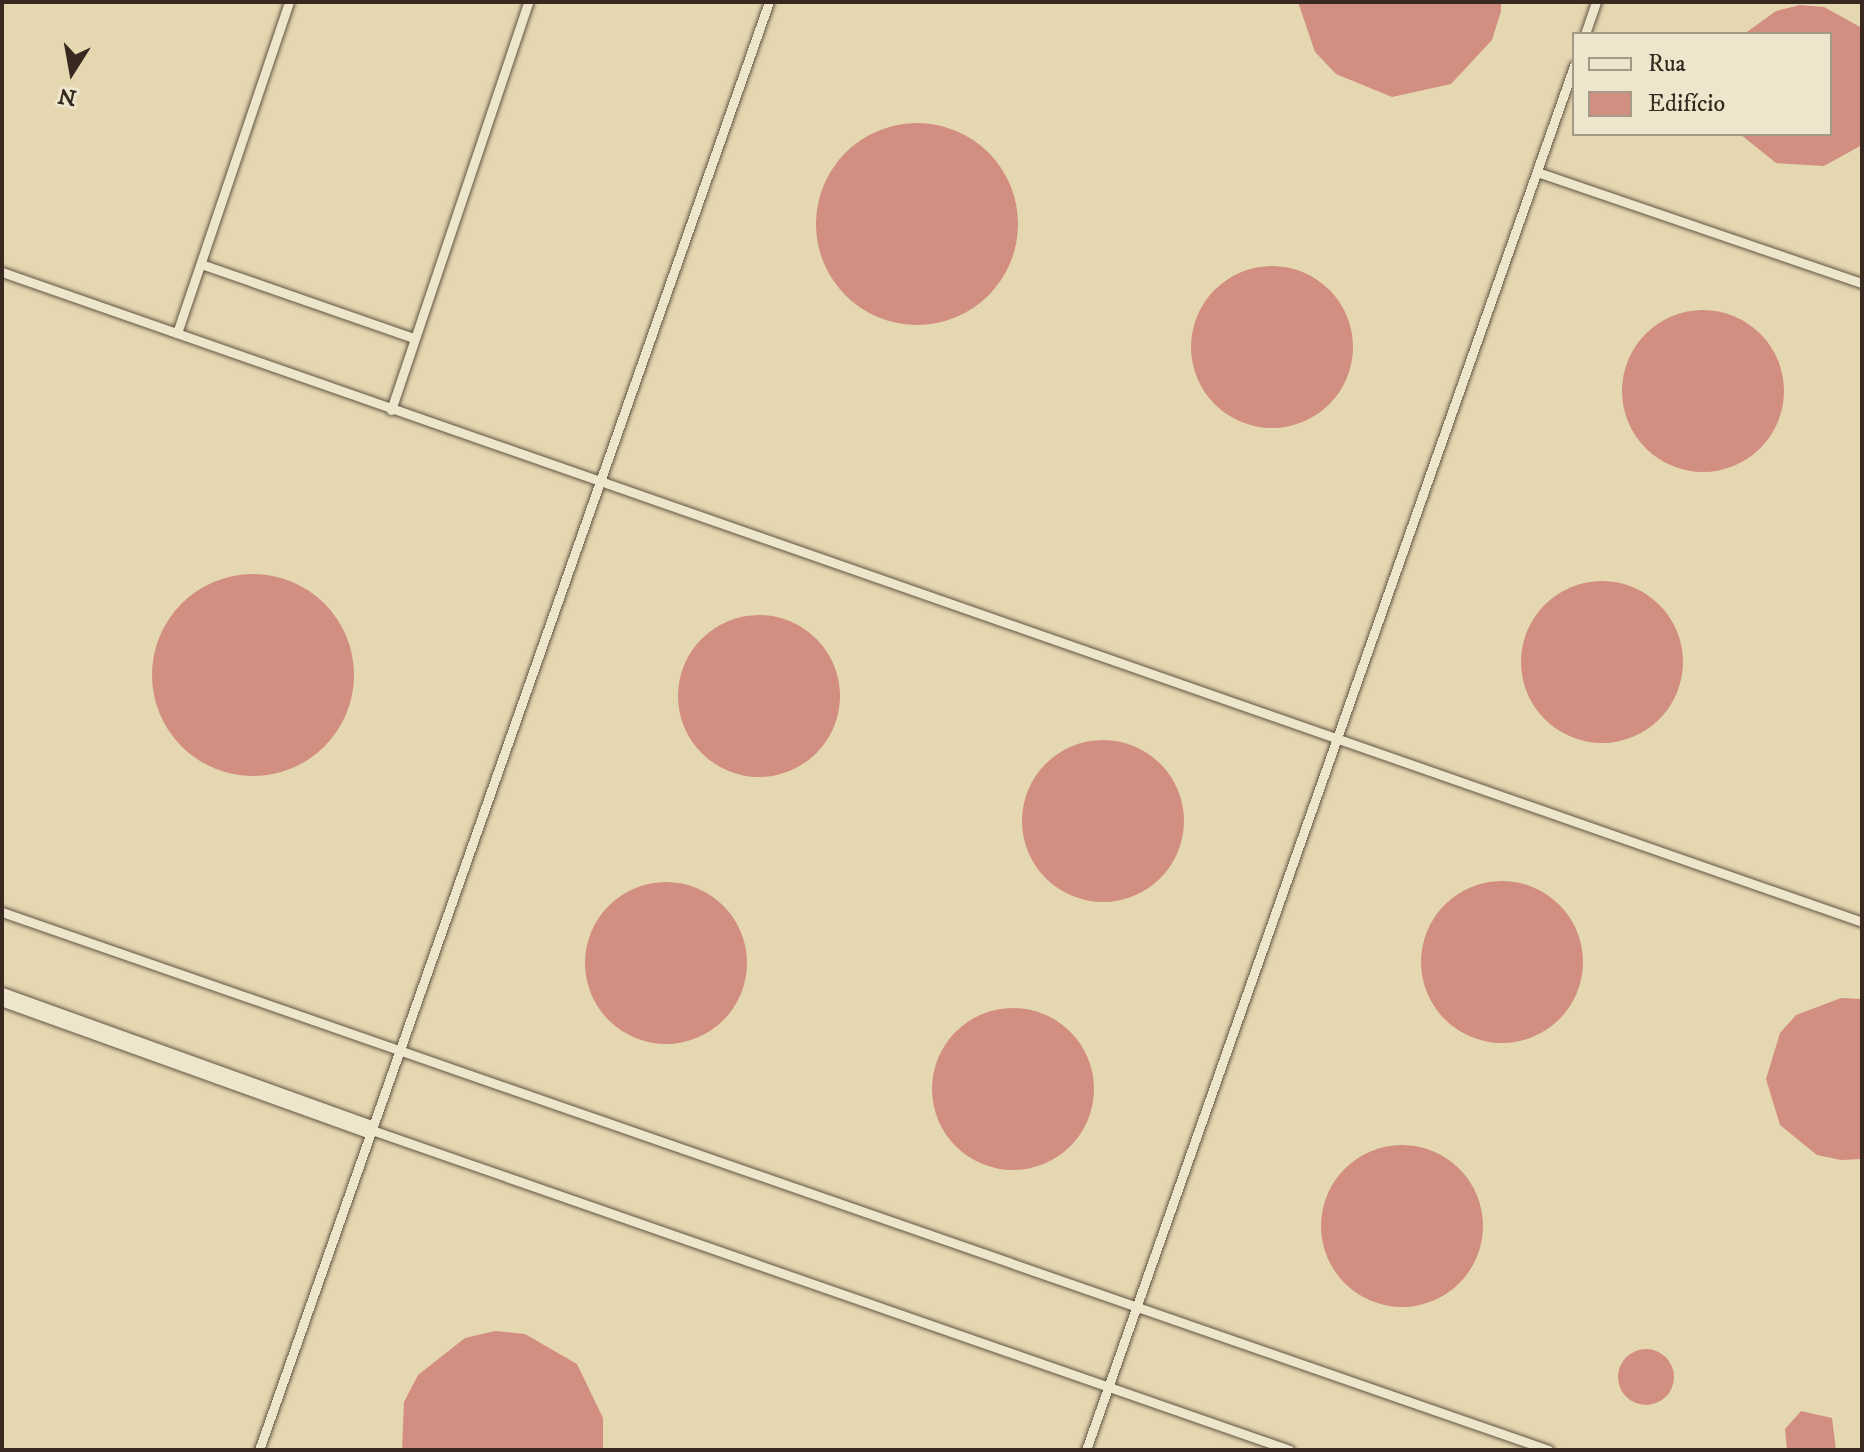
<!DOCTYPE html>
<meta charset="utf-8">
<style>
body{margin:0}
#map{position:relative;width:1864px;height:1452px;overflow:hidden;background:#e5d8b1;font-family:"IM FELL DW Pica",serif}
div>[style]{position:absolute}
.building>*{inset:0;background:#d28e81}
.round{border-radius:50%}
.roads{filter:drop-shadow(0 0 2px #625444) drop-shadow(0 0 2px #625444)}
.lane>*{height:9px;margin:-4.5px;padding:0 4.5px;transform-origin:4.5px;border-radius:4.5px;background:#eee6cc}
.street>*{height:18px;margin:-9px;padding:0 9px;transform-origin:9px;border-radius:9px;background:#eee6cc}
span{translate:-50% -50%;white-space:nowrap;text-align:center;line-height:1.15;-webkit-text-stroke:7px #eee6cc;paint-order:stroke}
.frame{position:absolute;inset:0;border:4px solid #372820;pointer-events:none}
.legend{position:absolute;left:1572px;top:32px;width:260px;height:104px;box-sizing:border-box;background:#eee6cc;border:2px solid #a59a87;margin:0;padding:10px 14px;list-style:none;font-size:24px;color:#372820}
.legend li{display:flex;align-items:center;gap:16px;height:40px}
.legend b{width:40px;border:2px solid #a59a87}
.north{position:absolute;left:32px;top:32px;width:80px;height:80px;-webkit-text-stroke:6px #eee6cc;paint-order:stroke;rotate:191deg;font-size:22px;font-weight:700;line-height:32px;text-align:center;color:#372820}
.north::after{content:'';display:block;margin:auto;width:28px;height:36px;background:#372820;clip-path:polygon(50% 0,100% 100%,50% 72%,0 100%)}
</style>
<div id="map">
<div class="building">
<div style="clip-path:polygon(1298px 2px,1501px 2px,1501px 11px,1492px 40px,1451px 84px,1392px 97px,1336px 74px,1315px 52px)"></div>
<div style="clip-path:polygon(1800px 5px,1824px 7px,1862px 28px,1862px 145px,1824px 166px,1776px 163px,1740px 134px,1830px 134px,1830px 34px,1744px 34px,1776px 11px)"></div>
<div class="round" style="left:816px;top:123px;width:202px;height:202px"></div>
<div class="round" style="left:1191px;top:266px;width:162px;height:162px"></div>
<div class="round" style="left:1622px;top:310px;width:162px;height:162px"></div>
<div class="round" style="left:152px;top:574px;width:202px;height:202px"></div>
<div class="round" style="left:1521px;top:581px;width:162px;height:162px"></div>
<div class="round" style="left:678px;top:615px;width:162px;height:162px"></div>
<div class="round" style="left:1022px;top:740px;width:162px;height:162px"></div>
<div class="round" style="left:1421px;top:881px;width:162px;height:162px"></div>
<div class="round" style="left:585px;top:882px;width:162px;height:162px"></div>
<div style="clip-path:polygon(1841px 998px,1862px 999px,1862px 1159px,1841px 1160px,1817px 1155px,1780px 1125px,1766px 1079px,1780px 1033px,1796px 1015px)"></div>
<div class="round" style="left:932px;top:1008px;width:162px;height:162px"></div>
<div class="round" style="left:1321px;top:1145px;width:162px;height:162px"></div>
<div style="clip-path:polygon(495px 1331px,525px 1334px,577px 1364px,603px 1418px,603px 1450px,402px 1450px,404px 1402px,418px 1375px,465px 1338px)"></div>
<div class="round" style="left:1618px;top:1349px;width:56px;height:56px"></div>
<div style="clip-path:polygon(1801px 1411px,1832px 1418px,1836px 1450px,1787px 1450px,1785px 1429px)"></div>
</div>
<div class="roads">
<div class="lane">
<div style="left:1585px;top:34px;width:34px;rotate:-71deg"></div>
<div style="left:1537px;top:172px;width:343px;rotate:18.9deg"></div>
<div style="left:201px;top:264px;width:225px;rotate:19.2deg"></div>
<div style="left:2px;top:272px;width:1970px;rotate:19.26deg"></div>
<div style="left:177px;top:333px;width:349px;rotate:-71.3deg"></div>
<div style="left:391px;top:410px;width:430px;rotate:-71.4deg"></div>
<div style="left:2px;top:912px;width:1638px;rotate:19.18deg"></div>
<div style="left:369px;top:1129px;width:975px;rotate:19.22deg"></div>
<div style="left:259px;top:1450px;width:1535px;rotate:-70.6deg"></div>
<div style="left:1086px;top:1450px;width:1468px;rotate:-70.58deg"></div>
</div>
<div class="street">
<div style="left:2px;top:997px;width:390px;rotate:19.8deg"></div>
</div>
</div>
<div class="frame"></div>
<ul class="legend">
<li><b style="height:10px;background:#eee6cc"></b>Rua</li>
<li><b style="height:22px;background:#d28e81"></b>Edifício</li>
</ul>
<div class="north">N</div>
</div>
